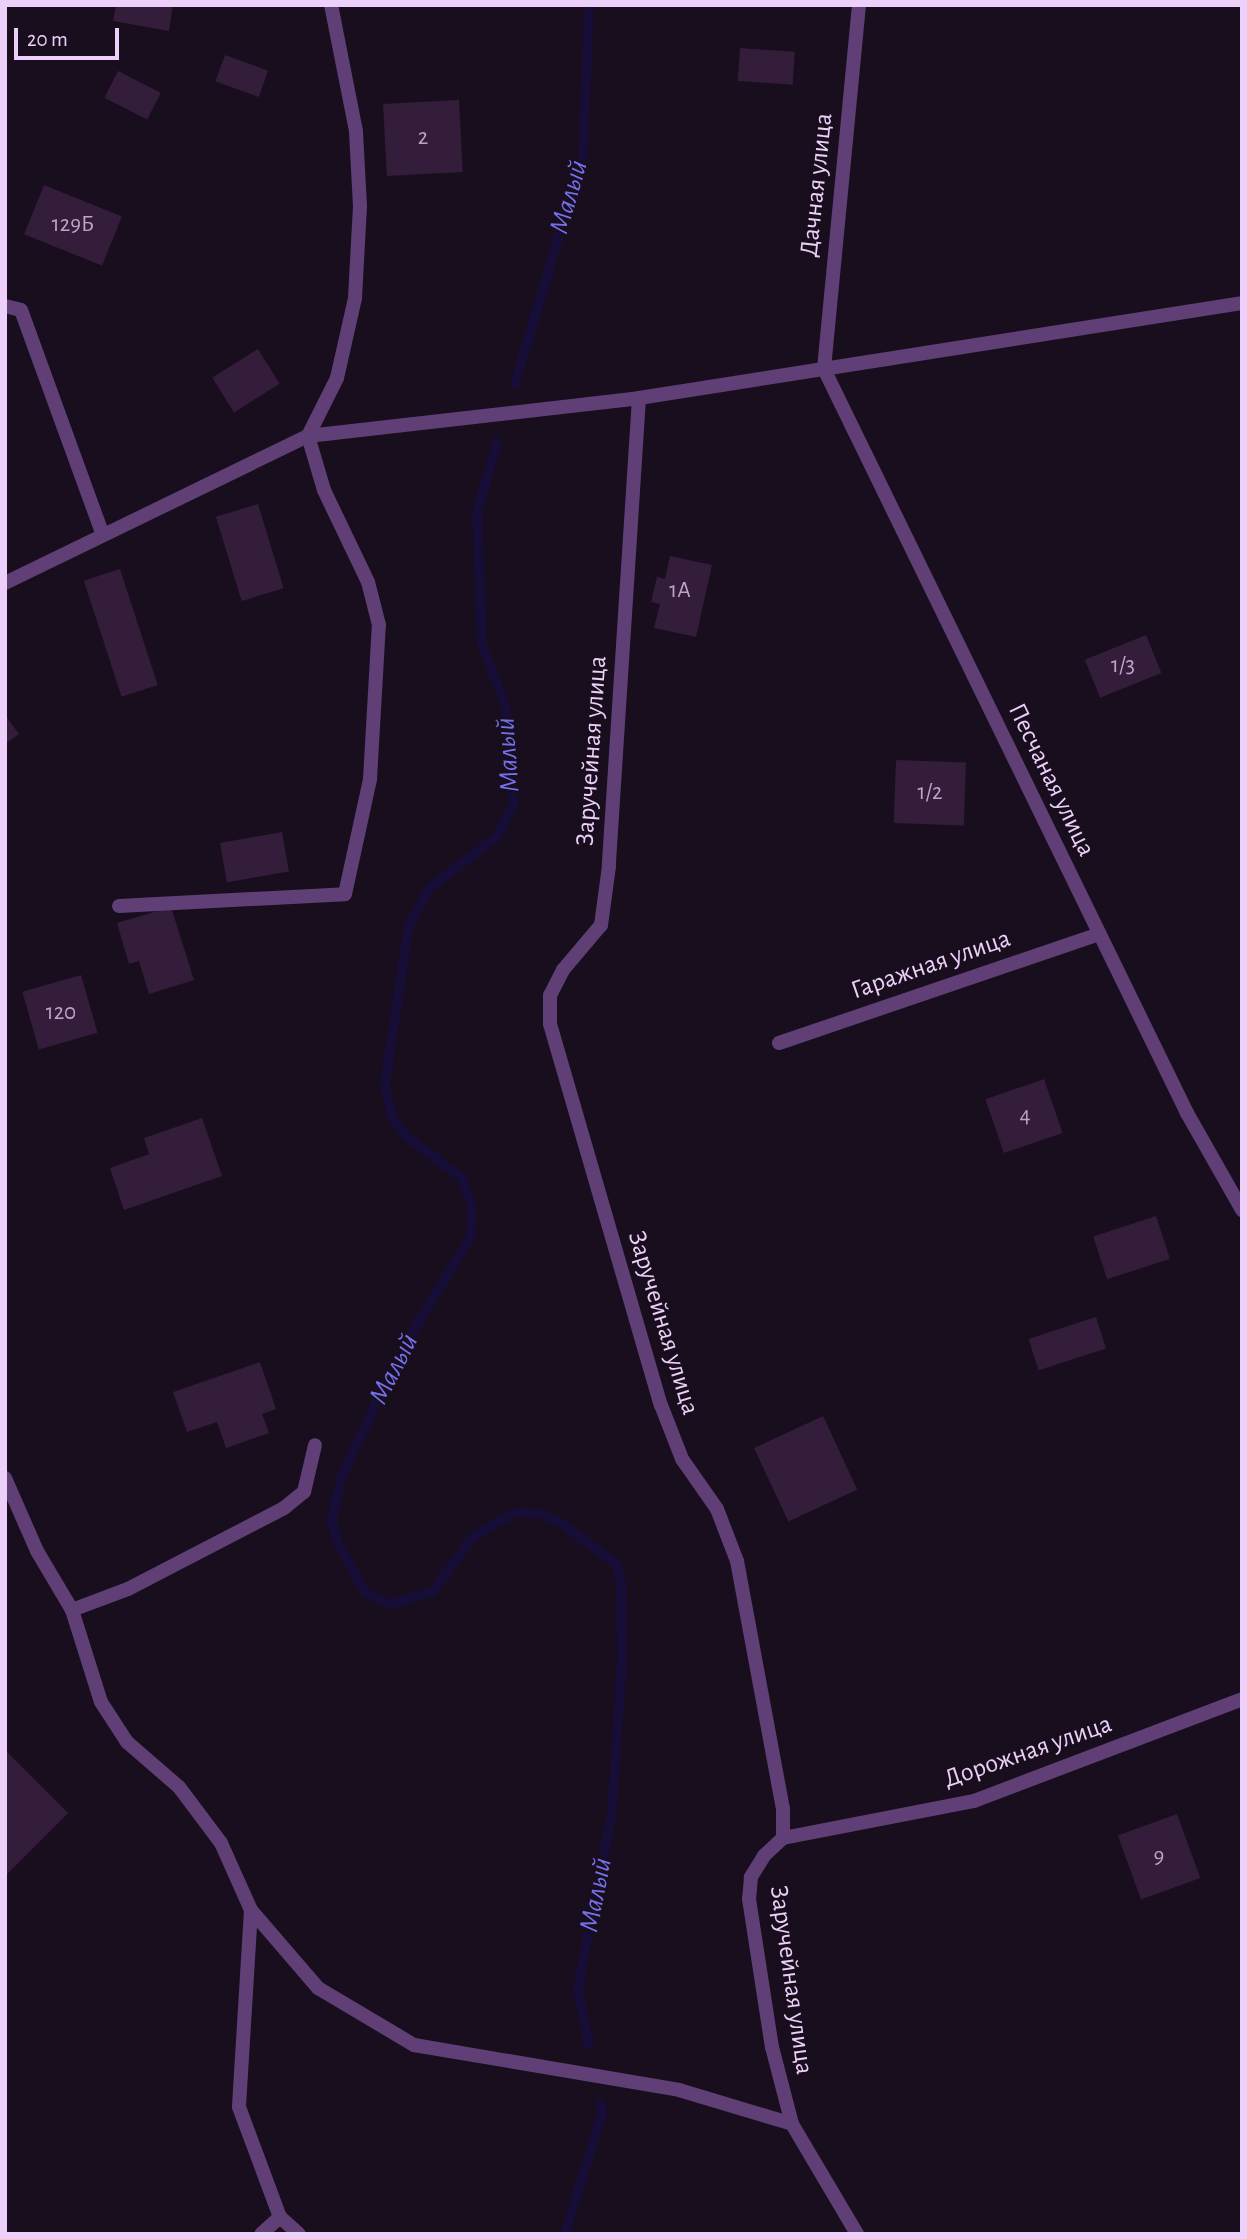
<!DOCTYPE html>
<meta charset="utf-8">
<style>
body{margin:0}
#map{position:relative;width:1247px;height:2239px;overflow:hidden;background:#190e1d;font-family:"Alegreya Sans",sans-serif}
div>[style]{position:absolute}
.stream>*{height:10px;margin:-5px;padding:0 5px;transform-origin:5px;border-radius:5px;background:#160e36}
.building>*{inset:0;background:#341d3b;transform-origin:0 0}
.service>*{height:14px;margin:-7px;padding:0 7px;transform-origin:7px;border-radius:7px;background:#603f76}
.minor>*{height:14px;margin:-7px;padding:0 7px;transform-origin:7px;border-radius:7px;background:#603f76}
span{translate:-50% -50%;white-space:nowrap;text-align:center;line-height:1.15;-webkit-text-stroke:6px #190e1d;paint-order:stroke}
.number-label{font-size:23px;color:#bea3ca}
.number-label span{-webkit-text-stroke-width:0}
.street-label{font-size:26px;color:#ecd0f9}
.water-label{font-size:28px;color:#7471ee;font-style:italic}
.frame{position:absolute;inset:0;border:7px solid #ecd0f9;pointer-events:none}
.scale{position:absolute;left:14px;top:28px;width:105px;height:32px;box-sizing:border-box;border:4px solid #ecd0f9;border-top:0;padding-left:9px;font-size:21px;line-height:24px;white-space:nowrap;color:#ecd0f9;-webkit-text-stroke:5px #190e1d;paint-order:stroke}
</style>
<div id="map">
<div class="stream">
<div style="left:515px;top:384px;width:240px;rotate:-73.5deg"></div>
<div style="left:583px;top:154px;width:149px;rotate:-87.7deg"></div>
<div style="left:497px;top:442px;width:73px;rotate:105.9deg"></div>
<div style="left:477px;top:512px;width:133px;rotate:87.8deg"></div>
<div style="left:482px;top:645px;width:63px;rotate:68.7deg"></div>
<div style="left:505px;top:704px;width:100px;rotate:84.9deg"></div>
<div style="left:514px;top:804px;width:36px;rotate:118deg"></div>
<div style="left:497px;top:836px;width:85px;rotate:142.2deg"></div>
<div style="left:430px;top:888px;width:43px;rotate:119.6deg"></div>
<div style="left:409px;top:925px;width:161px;rotate:98.6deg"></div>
<div style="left:385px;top:1084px;width:35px;rotate:78deg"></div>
<div style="left:392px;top:1118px;width:21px;rotate:53deg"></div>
<div style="left:405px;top:1135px;width:71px;rotate:37deg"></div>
<div style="left:462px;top:1178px;width:29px;rotate:70deg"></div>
<div style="left:472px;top:1205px;width:31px;rotate:92deg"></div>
<div style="left:471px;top:1236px;width:138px;rotate:121.4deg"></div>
<div style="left:399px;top:1354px;width:138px;rotate:114.9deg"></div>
<div style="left:341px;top:1479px;width:43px;rotate:102.1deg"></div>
<div style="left:332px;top:1521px;width:25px;rotate:74deg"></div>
<div style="left:339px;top:1545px;width:54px;rotate:61deg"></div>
<div style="left:365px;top:1592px;width:27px;rotate:27deg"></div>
<div style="left:389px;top:1604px;width:45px;rotate:-15.6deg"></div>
<div style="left:432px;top:1592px;width:69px;rotate:-53.3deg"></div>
<div style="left:473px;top:1537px;width:48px;rotate:-30.3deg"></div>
<div style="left:514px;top:1513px;width:26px"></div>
<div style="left:540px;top:1513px;width:27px;rotate:27deg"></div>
<div style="left:564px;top:1525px;width:66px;rotate:37deg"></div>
<div style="left:617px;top:1565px;width:17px;rotate:77deg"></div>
<div style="left:621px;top:1582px;width:76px;rotate:89.2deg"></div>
<div style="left:622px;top:1658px;width:154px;rotate:93.7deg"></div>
<div style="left:612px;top:1812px;width:179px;rotate:100.9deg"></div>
<div style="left:578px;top:1988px;width:58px;rotate:79.1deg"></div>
<div style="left:565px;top:2234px;width:126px;rotate:-72.9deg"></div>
<div style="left:602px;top:2114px;width:10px;rotate:-101deg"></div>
</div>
<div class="building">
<div style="clip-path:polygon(116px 5px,173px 5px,169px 31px,113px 21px)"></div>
<div style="left:740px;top:48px;width:55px;height:33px;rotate:4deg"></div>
<div style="left:225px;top:55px;width:46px;height:28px;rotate:20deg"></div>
<div style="left:118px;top:71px;width:48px;height:30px;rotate:27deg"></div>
<div style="left:459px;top:100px;width:72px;height:76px;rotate:87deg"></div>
<div style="left:44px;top:185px;width:84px;height:53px;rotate:22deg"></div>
<div style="left:258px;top:349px;width:41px;height:54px;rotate:58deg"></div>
<div style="left:258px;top:504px;width:88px;height:44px;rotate:73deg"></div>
<div style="clip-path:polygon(670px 556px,712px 565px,696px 637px,654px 628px,660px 604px,651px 602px,657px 577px,665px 579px)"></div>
<div style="left:120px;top:569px;width:122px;height:38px;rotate:72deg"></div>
<div style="left:1146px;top:635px;width:41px;height:66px;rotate:68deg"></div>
<div style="clip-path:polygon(5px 715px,19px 734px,5px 744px)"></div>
<div style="left:896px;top:760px;width:70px;height:63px;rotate:2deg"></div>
<div style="left:282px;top:832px;width:40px;height:63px;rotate:80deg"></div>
<div style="clip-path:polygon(171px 907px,194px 980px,149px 994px,139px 961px,129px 964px,117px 923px)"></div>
<div style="left:81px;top:975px;width:60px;height:61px;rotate:74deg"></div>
<div style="left:1044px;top:1079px;width:57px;height:62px;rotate:71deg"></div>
<div style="clip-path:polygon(202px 1118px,222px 1176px,124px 1210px,110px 1168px,149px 1154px,144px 1138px)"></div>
<div style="left:1156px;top:1216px;width:45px;height:66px;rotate:72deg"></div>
<div style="left:1096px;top:1317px;width:33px;height:71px;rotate:72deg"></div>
<div style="clip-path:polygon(260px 1362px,276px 1409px,262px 1414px,269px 1433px,226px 1448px,217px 1422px,187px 1432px,173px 1392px)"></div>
<div style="left:823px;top:1416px;width:81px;height:76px;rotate:65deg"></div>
<div style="clip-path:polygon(5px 1750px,68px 1813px,5px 1876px)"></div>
<div style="left:1177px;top:1814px;width:68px;height:63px;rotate:70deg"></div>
</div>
<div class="service">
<div style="left:5px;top:306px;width:16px;rotate:14deg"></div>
<div style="left:21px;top:310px;width:237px;rotate:70deg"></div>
<div style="left:639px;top:398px;width:469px;rotate:93.7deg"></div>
<div style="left:609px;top:866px;width:60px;rotate:97.7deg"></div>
<div style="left:601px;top:925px;width:59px;rotate:130.2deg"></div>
<div style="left:563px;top:970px;width:28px;rotate:117deg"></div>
<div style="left:550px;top:995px;width:29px;rotate:90deg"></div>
<div style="left:550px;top:1024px;width:397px;rotate:73.8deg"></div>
<div style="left:661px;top:1405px;width:58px;rotate:68.7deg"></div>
<div style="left:682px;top:1459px;width:61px;rotate:55deg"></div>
<div style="left:717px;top:1509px;width:56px;rotate:69deg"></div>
<div style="left:737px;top:1561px;width:251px;rotate:79.5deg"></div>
<div style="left:783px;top:1808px;width:30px;rotate:90deg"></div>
<div style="left:783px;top:1838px;width:26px;rotate:137deg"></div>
<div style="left:764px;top:1856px;width:25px;rotate:122deg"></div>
<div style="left:751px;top:1877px;width:22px;rotate:95deg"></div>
<div style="left:749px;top:1899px;width:150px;rotate:81.2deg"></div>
<div style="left:772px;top:2047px;width:80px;rotate:75.4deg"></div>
<div style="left:792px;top:2124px;width:128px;rotate:59.4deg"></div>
<div style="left:5px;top:1478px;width:80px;rotate:66.3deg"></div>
<div style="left:37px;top:1551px;width:69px;rotate:59.3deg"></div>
<div style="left:72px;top:1610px;width:96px;rotate:72.5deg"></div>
<div style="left:101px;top:1702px;width:48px;rotate:57deg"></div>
<div style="left:127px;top:1742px;width:69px;rotate:40.9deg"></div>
<div style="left:179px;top:1787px;width:70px;rotate:53.1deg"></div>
<div style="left:221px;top:1843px;width:73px;rotate:65.9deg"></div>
<div style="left:251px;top:1910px;width:197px;rotate:93.5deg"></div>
<div style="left:239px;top:2107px;width:117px;rotate:69.6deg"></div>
<div style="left:280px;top:2217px;width:25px;rotate:138deg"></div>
<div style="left:72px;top:1610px;width:60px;rotate:-20.6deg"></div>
<div style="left:128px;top:1589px;width:176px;rotate:-27.4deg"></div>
<div style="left:284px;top:1508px;width:26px;rotate:-39deg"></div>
<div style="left:304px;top:1492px;width:48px;rotate:-76.8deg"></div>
<div style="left:251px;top:1910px;width:103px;rotate:49.3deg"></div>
<div style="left:318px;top:1988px;width:112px;rotate:30.7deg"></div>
<div style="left:414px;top:2045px;width:269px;rotate:9.6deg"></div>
<div style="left:679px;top:2090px;width:118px;rotate:16.7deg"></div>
<div style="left:280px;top:2217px;width:25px;rotate:42deg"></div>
</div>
<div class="minor">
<div style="left:859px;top:5px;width:366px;rotate:95.5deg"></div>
<div style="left:824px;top:369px;width:828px;rotate:63.99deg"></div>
<div style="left:1187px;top:1113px;width:112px;rotate:60.4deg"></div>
<div style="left:5px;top:583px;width:337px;rotate:-25.9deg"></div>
<div style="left:308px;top:436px;width:333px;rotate:-6.5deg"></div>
<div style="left:639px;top:398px;width:610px;rotate:-8.95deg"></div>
<div style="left:119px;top:906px;width:226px;rotate:-3deg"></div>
<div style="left:345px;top:894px;width:118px;rotate:-77.7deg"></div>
<div style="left:370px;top:779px;width:154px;rotate:-86.7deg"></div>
<div style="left:379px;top:625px;width:44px;rotate:-104.3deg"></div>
<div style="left:368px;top:582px;width:102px;rotate:-115.6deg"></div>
<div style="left:324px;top:490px;width:56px;rotate:-106.5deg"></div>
<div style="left:308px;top:436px;width:65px;rotate:-63.4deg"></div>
<div style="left:337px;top:378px;width:82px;rotate:-77.3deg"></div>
<div style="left:355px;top:298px;width:92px;rotate:-86.9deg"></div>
<div style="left:360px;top:206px;width:75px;rotate:-93.1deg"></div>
<div style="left:356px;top:131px;width:128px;rotate:-101.2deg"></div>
<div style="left:779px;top:1043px;width:338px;rotate:-18.8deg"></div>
<div style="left:783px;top:1838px;width:195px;rotate:-11deg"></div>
<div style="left:974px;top:1801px;width:287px;rotate:-20.8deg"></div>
</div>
<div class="number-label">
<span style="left:423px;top:138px">2</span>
<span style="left:73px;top:225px">129Б</span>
<span style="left:680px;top:591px">1А</span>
<span style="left:1123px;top:666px">1/3</span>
<span style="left:930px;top:793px">1/2</span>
<span style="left:61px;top:1013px">120</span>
<span style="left:1025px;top:1116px">4</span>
<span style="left:1159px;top:1857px">9</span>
</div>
<div class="street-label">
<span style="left:817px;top:185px;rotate:-84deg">Дачная улица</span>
<span style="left:592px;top:751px;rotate:-86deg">Заручейная улица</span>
<span style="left:1051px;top:780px;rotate:64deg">Песчаная улица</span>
<span style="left:931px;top:965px;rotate:-19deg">Гаражная улица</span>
<span style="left:663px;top:1323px;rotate:73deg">Заручейная улица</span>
<span style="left:1028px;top:1752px;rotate:-19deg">Дорожная улица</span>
<span style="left:791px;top:1980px;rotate:82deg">Заручейная улица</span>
</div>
<div class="water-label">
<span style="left:569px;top:197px;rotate:-74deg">Малый</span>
<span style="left:508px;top:755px;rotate:-94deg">Малый</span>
<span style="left:394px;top:1369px;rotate:-63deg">Малый</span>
<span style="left:596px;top:1895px;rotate:-79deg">Малый</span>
</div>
<div class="frame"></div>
<div class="scale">20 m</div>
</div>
